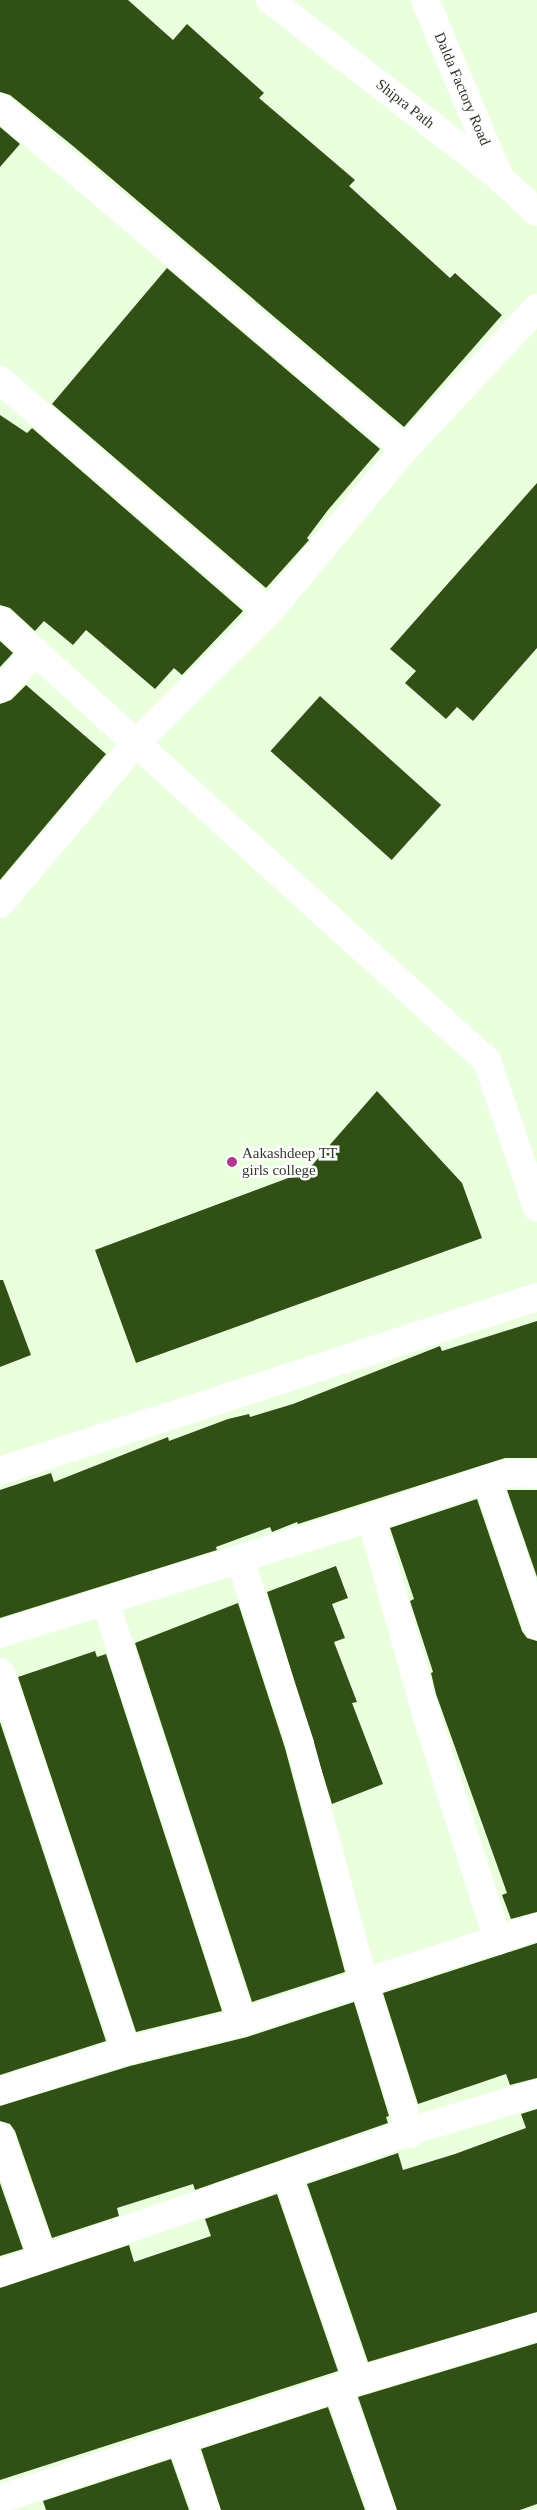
<!DOCTYPE html>
<style>
body{margin:0}
#map{position:relative;width:537px;height:2510px;overflow:hidden;background:#eaffdd;font-family:Georgia,serif}
div>[style]{position:absolute}
.building>*{inset:0;background:#315016;transform-origin:0 0}
.minor>*{height:28px;margin:-14px;padding:0 14px;transform-origin:14px;border-radius:14px;background:#fff}
.dots>*{width:14px;height:14px;translate:-50% -50%;box-sizing:border-box;border:2px solid #fff;border-radius:50%}
span{translate:-50% -50%;white-space:nowrap;text-align:center;line-height:1.15;-webkit-text-stroke:5px #fff;paint-order:stroke}
.street-label{font-size:15px;color:#31392c}
.poi-label{font-size:15px;color:#31392c}
.left{translate:0 -50%;text-align:left}
</style>
<div id="map">
<div class="building">
<div style="clip-path:polygon(0 0,128px 0,173px 40px,187px 24px,264px 93px,259px 98px,355px 180px,349px 186px,450px 278px,455px 273px,502px 315px,404px 427px,73px 146px,10px 95px,0 92px)"></div>
<div style="clip-path:polygon(0 127px,20px 144px,0 167px)"></div>
<div style="clip-path:polygon(167px 268px,380px 449px,328px 510px,307px 538px,309px 540px,266px 588px,52px 404px)"></div>
<div style="clip-path:polygon(0 415px,27px 433px,32px 428px,243px 611px,182px 675px,174px 668px,155px 689px,86px 630px,73px 645px,44px 621px,35px 631px,10px 608px,0 605px)"></div>
<div style="clip-path:polygon(537px 483px,537px 648px,473px 721px,457px 707px,446px 719px,405px 683px,416px 671px,390px 649px)"></div>
<div style="clip-path:polygon(0 641px,13px 653px,0 667px)"></div>
<div style="clip-path:polygon(26px 685px,106px 754px,0 880px,0 704px,11px 700px)"></div>
<div style="left:320px;top:696px;width:163px;height:74px;rotate:42deg"></div>
<div style="clip-path:polygon(377px 1091px,462px 1183px,482px 1238px,136px 1363px,95px 1250px,307px 1171px)"></div>
<div style="clip-path:polygon(0 1280px,3px 1280px,31px 1355px,0 1367px)"></div>
<div style="clip-path:polygon(537px 1321px,537px 1458px,505px 1458px,298px 1524px,297px 1522px,272px 1532px,270px 1527px,216px 1547px,217px 1550px,0 1618px,0 1490px,51px 1473px,54px 1482px,168px 1437px,169px 1441px,228px 1419px,249px 1414px,250px 1417px,293px 1404px,440px 1346px,442px 1351px)"></div>
<div style="clip-path:polygon(507px 1490px,537px 1490px,537px 1577px)"></div>
<div style="clip-path:polygon(477px 1499px,522px 1631px,527px 1638px,537px 1641px,537px 1912px,511px 1919px,502px 1895px,507px 1893px,436px 1694px,431px 1673px,433px 1672px,410px 1601px,414px 1599px,390px 1528px)"></div>
<div style="clip-path:polygon(336px 1566px,348px 1598px,332px 1604px,345px 1638px,334px 1642px,357px 1702px,352px 1703px,383px 1784px,332px 1804px,267px 1592px)"></div>
<div style="clip-path:polygon(238px 1603px,285px 1748px,345px 1972px,252px 2002px,135px 1643px)"></div>
<div style="clip-path:polygon(95px 1651px,97px 1657px,106px 1654px,222px 2011px,136px 2032px,18px 1677px)"></div>
<div style="clip-path:polygon(0 1722px,106px 2041px,0 2075px)"></div>
<div style="clip-path:polygon(537px 1943px,537px 2078px,510px 2085px,506px 2074px,418px 2104px,383px 1993px)"></div>
<div style="clip-path:polygon(354px 2002px,389px 2116px,386px 2117px,388px 2123px,195px 2190px,193px 2184px,117px 2208px,119px 2216px,52px 2238px,15px 2131px,10px 2124px,0 2121px,0 2106px,130px 2066px,247px 2037px)"></div>
<div style="clip-path:polygon(537px 2109px,537px 2312px,368px 2362px,307px 2184px,398px 2153px,403px 2170px,455px 2154px,526px 2128px,521px 2114px)"></div>
<div style="clip-path:polygon(0 2183px,23px 2249px,0 2256px)"></div>
<div style="clip-path:polygon(277px 2194px,338px 2371px,0 2480px,0 2288px,129px 2245px,134px 2262px,211px 2236px,205px 2219px)"></div>
<div style="clip-path:polygon(537px 2343px,537px 2504px,520px 2510px,397px 2510px,358px 2397px)"></div>
<div style="clip-path:polygon(328px 2407px,365px 2510px,221px 2510px,201px 2449px)"></div>
<div style="clip-path:polygon(171px 2459px,189px 2510px,46px 2510px,43px 2501px)"></div>
</div>
<div class="minor">
<div style="left:270px;top:0;width:291px;rotate:37.7deg"></div>
<div style="left:500px;top:178px;width:50px;rotate:42.6deg"></div>
<div style="left:425px;top:0;width:191px;rotate:67.2deg"></div>
<div style="left:0;top:107px;width:530px;rotate:40.18deg"></div>
<div style="left:0;top:380px;width:355px;rotate:40.8deg"></div>
<div style="left:269px;top:612px;width:212px;rotate:-50.2deg"></div>
<div style="left:405px;top:449px;width:193px;rotate:-46.9deg"></div>
<div style="left:0;top:620px;width:657px;rotate:42.16deg"></div>
<div style="left:487px;top:1061px;width:155px;rotate:71.2deg"></div>
<div style="left:0;top:689px;width:52px;rotate:-45.8deg"></div>
<div style="left:0;top:904px;width:212px;rotate:-49.8deg"></div>
<div style="left:137px;top:742px;width:185px;rotate:-44.6deg"></div>
<div style="left:0;top:1471px;width:564px;rotate:-17.95deg"></div>
<div style="left:487px;top:1479px;width:155px;rotate:71.2deg"></div>
<div style="left:371px;top:1518px;width:204px;rotate:74.3deg"></div>
<div style="left:426px;top:1714px;width:238px;rotate:72.4deg"></div>
<div style="left:240px;top:1559px;width:194px;rotate:72deg"></div>
<div style="left:300px;top:1744px;width:247px;rotate:75deg"></div>
<div style="left:364px;top:1983px;width:158px;rotate:72.7deg"></div>
<div style="left:105px;top:1601px;width:443px;rotate:72deg"></div>
<div style="left:0;top:1634px;width:389px;rotate:-17.4deg"></div>
<div style="left:371px;top:1518px;width:122px;rotate:-18.6deg"></div>
<div style="left:487px;top:1479px;width:23px;rotate:-15deg"></div>
<div style="left:509px;top:1473px;width:28px;rotate:2deg"></div>
<div style="left:0;top:1672px;width:399px;rotate:71.6deg"></div>
<div style="left:0;top:2091px;width:132px;rotate:-17.6deg"></div>
<div style="left:126px;top:2051px;width:120px;rotate:-14deg"></div>
<div style="left:242px;top:2022px;width:310px;rotate:-17.9deg"></div>
<div style="left:0;top:2136px;width:130px;rotate:70.7deg"></div>
<div style="left:287px;top:2175px;width:218px;rotate:71deg"></div>
<div style="left:0;top:2273px;width:453px;rotate:-19deg"></div>
<div style="left:428px;top:2126px;width:114px;rotate:-16.8deg"></div>
<div style="left:338px;top:2388px;width:130px;rotate:70.2deg"></div>
<div style="left:181px;top:2441px;width:73px;rotate:70.1deg"></div>
<div style="left:0;top:2499px;width:377px;rotate:-18.2deg"></div>
<div style="left:358px;top:2381px;width:187px;rotate:-16.8deg"></div>
</div>
<div class="dots">
<div style="left:232px;top:1162px;background:#b2388b"></div>
</div>
<div class="street-label">
<span style="left:462px;top:89px;rotate:67deg">Dalda Factory Road</span>
<span style="left:405px;top:104px;rotate:38deg">Shipra Path</span>
</div>
<div class="poi-label">
<span class="left" style="left:242px;top:1162px">Aakashdeep TT<br>girls college</span>
</div>
</div>
